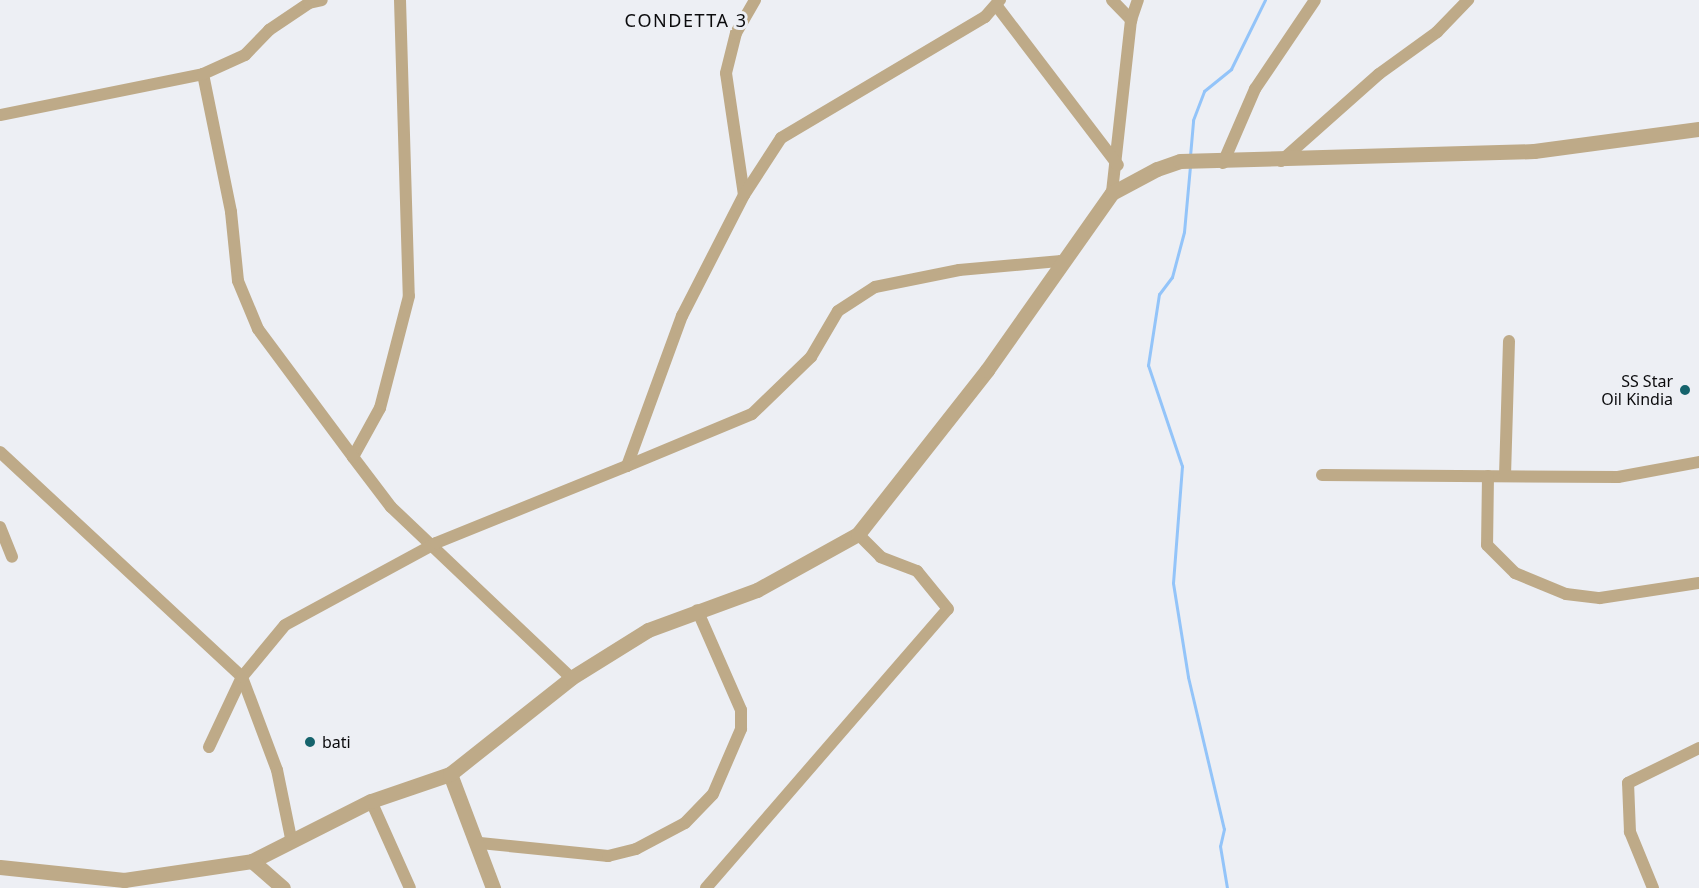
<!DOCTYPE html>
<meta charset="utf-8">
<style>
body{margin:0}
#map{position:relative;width:1699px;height:888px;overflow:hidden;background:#edeff4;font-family:"Noto Sans",sans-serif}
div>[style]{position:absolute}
.stream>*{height:3px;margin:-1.5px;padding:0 1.5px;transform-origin:1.5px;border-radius:1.5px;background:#93c4f9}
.minor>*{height:12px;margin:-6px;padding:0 6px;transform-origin:6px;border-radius:6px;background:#beaa88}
.tertiary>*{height:15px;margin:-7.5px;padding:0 7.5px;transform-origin:7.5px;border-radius:7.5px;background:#beaa88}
.dots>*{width:16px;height:16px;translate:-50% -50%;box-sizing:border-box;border:3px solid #edeff4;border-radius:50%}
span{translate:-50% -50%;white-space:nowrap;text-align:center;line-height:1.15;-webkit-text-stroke:6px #edeff4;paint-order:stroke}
.poi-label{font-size:16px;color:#0b0b0d}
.right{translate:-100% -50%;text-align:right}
.left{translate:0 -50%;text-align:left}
.neighbourhood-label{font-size:18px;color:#0b0b0d;letter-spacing:1.5px}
</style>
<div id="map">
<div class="stream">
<div style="left:1190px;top:156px;width:36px;rotate:-85deg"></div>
<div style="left:1193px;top:120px;width:31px;rotate:-69deg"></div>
<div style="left:1204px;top:91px;width:35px;rotate:-39deg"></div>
<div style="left:1231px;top:69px;width:77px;rotate:-63.8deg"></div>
<div style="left:1190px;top:166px;width:66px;rotate:95.2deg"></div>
<div style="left:1184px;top:232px;width:47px;rotate:104.9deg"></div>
<div style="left:1172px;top:277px;width:21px;rotate:127deg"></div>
<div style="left:1159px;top:294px;width:72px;rotate:98.8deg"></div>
<div style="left:1148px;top:365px;width:107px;rotate:71.4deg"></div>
<div style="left:1182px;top:466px;width:117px;rotate:94.4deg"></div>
<div style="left:1173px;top:583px;width:95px;rotate:80.9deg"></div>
<div style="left:1188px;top:677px;width:156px;rotate:76.7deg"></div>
<div style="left:1224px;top:829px;width:17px;rotate:103deg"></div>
<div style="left:1220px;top:846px;width:43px;rotate:80.5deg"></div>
</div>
<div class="minor">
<div style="left:400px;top:0;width:296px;rotate:88.3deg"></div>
<div style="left:409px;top:296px;width:116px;rotate:104.5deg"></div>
<div style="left:380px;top:408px;width:56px;rotate:118.9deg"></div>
<div style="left:353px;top:457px;width:63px;rotate:52.8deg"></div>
<div style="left:391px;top:507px;width:248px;rotate:43.5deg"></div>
<div style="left:1112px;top:0;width:28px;rotate:46deg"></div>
<div style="left:1131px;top:20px;width:174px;rotate:96.3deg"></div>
<div style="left:996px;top:5px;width:201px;rotate:52.7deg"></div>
<div style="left:1131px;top:20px;width:21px;rotate:-71deg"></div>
<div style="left:203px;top:74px;width:141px;rotate:78.5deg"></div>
<div style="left:231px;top:212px;width:69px;rotate:84.2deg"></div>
<div style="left:238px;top:281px;width:52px;rotate:67.4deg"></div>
<div style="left:258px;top:329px;width:159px;rotate:53.4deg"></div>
<div style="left:0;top:115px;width:207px;rotate:-11.4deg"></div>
<div style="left:203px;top:74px;width:46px;rotate:-24.3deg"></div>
<div style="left:245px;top:55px;width:35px;rotate:-46deg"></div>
<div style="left:269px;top:30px;width:48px;rotate:-34deg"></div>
<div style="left:309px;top:3px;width:13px;rotate:-13deg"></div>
<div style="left:1281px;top:161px;width:131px;rotate:-41.6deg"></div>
<div style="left:1379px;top:74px;width:72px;rotate:-35.9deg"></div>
<div style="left:1437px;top:32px;width:45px;rotate:-45.9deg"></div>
<div style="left:1223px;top:163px;width:81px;rotate:-66.6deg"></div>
<div style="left:1255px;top:89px;width:107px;rotate:-56deg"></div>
<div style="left:744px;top:195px;width:123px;rotate:-98.4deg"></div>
<div style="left:726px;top:73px;width:41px;rotate:-76deg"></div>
<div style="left:736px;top:33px;width:38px;rotate:-60deg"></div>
<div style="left:0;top:452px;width:330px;rotate:42.9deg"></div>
<div style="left:242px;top:677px;width:99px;rotate:69.4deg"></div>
<div style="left:277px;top:770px;width:69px;rotate:78.4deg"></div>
<div style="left:627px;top:466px;width:135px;rotate:-22.6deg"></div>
<div style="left:752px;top:414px;width:82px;rotate:-44deg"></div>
<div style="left:811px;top:357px;width:53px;rotate:-59.6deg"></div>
<div style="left:838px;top:311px;width:44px;rotate:-33deg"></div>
<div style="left:875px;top:287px;width:86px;rotate:-11.4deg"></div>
<div style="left:959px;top:270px;width:100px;rotate:-5.1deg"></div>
<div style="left:1322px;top:475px;width:296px;rotate:0.4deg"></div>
<div style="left:1618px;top:477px;width:82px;rotate:-10.5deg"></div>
<div style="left:1488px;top:476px;width:69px;rotate:90.8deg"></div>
<div style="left:1487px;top:545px;width:40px;rotate:45deg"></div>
<div style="left:1515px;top:573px;width:55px;rotate:22.4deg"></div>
<div style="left:1566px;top:594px;width:34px;rotate:7deg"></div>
<div style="left:1600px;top:598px;width:100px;rotate:-8.6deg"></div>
<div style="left:1505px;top:476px;width:135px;rotate:-88.3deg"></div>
<div style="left:0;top:527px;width:32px;rotate:68deg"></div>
<div style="left:209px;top:747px;width:77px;rotate:-64.8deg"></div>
<div style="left:242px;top:677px;width:67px;rotate:-50.4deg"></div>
<div style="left:285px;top:625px;width:172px;rotate:-28.5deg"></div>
<div style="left:436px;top:543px;width:206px;rotate:-22deg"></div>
<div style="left:627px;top:466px;width:160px;rotate:-69.9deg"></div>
<div style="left:682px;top:316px;width:136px;rotate:-62.9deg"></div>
<div style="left:744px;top:195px;width:68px;rotate:-57deg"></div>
<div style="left:781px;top:138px;width:237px;rotate:-30.7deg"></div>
<div style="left:985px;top:17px;width:23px;rotate:-49deg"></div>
<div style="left:371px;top:801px;width:95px;rotate:65.9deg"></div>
<div style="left:480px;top:843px;width:129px;rotate:5.8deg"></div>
<div style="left:608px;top:856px;width:29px;rotate:-14deg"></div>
<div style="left:636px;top:849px;width:55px;rotate:-28deg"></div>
<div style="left:685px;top:823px;width:40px;rotate:-46deg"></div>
<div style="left:713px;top:794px;width:71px;rotate:-66.7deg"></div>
<div style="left:741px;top:729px;width:19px;rotate:-90deg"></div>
<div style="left:741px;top:710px;width:109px;rotate:-113.7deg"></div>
<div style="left:706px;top:888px;width:369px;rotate:-49.1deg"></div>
<div style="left:948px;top:609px;width:49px;rotate:-129.2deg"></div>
<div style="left:917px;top:571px;width:39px;rotate:-159deg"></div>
<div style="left:881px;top:557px;width:33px;rotate:-135deg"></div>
<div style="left:1653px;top:888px;width:61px;rotate:-112.3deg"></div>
<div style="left:1630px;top:832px;width:49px;rotate:-92.3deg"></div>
<div style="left:1628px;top:783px;width:79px;rotate:-26.2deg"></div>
</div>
<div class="tertiary">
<div style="left:450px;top:774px;width:122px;rotate:69.3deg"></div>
<div style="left:252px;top:861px;width:133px;rotate:-26.8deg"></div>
<div style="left:371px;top:801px;width:83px;rotate:-18.9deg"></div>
<div style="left:450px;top:774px;width:154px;rotate:-38.4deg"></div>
<div style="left:571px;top:678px;width:91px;rotate:-31.9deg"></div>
<div style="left:648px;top:630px;width:116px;rotate:-20.2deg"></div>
<div style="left:757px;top:590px;width:115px;rotate:-29deg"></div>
<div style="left:858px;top:534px;width:209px;rotate:-51.8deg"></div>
<div style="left:987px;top:370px;width:217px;rotate:-54.8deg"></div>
<div style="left:1112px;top:193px;width:51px;rotate:-28.1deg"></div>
<div style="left:1157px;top:169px;width:24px;rotate:-19deg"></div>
<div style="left:1180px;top:161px;width:354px;rotate:-1.6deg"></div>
<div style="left:1534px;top:151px;width:166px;rotate:-7.6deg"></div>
<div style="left:0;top:867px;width:125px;rotate:6deg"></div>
<div style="left:124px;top:880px;width:129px;rotate:-8.4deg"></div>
<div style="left:252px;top:861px;width:41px;rotate:41.1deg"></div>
</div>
<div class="dots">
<div style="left:1685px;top:390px;background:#15636c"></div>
<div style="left:310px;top:742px;background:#15636c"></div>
</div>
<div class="poi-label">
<span class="right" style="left:1673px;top:390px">SS Star<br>Oil Kindia</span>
<span class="left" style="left:322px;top:742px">bati</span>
</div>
<div class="neighbourhood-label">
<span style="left:686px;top:20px">СONDETTA 3</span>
</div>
</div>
